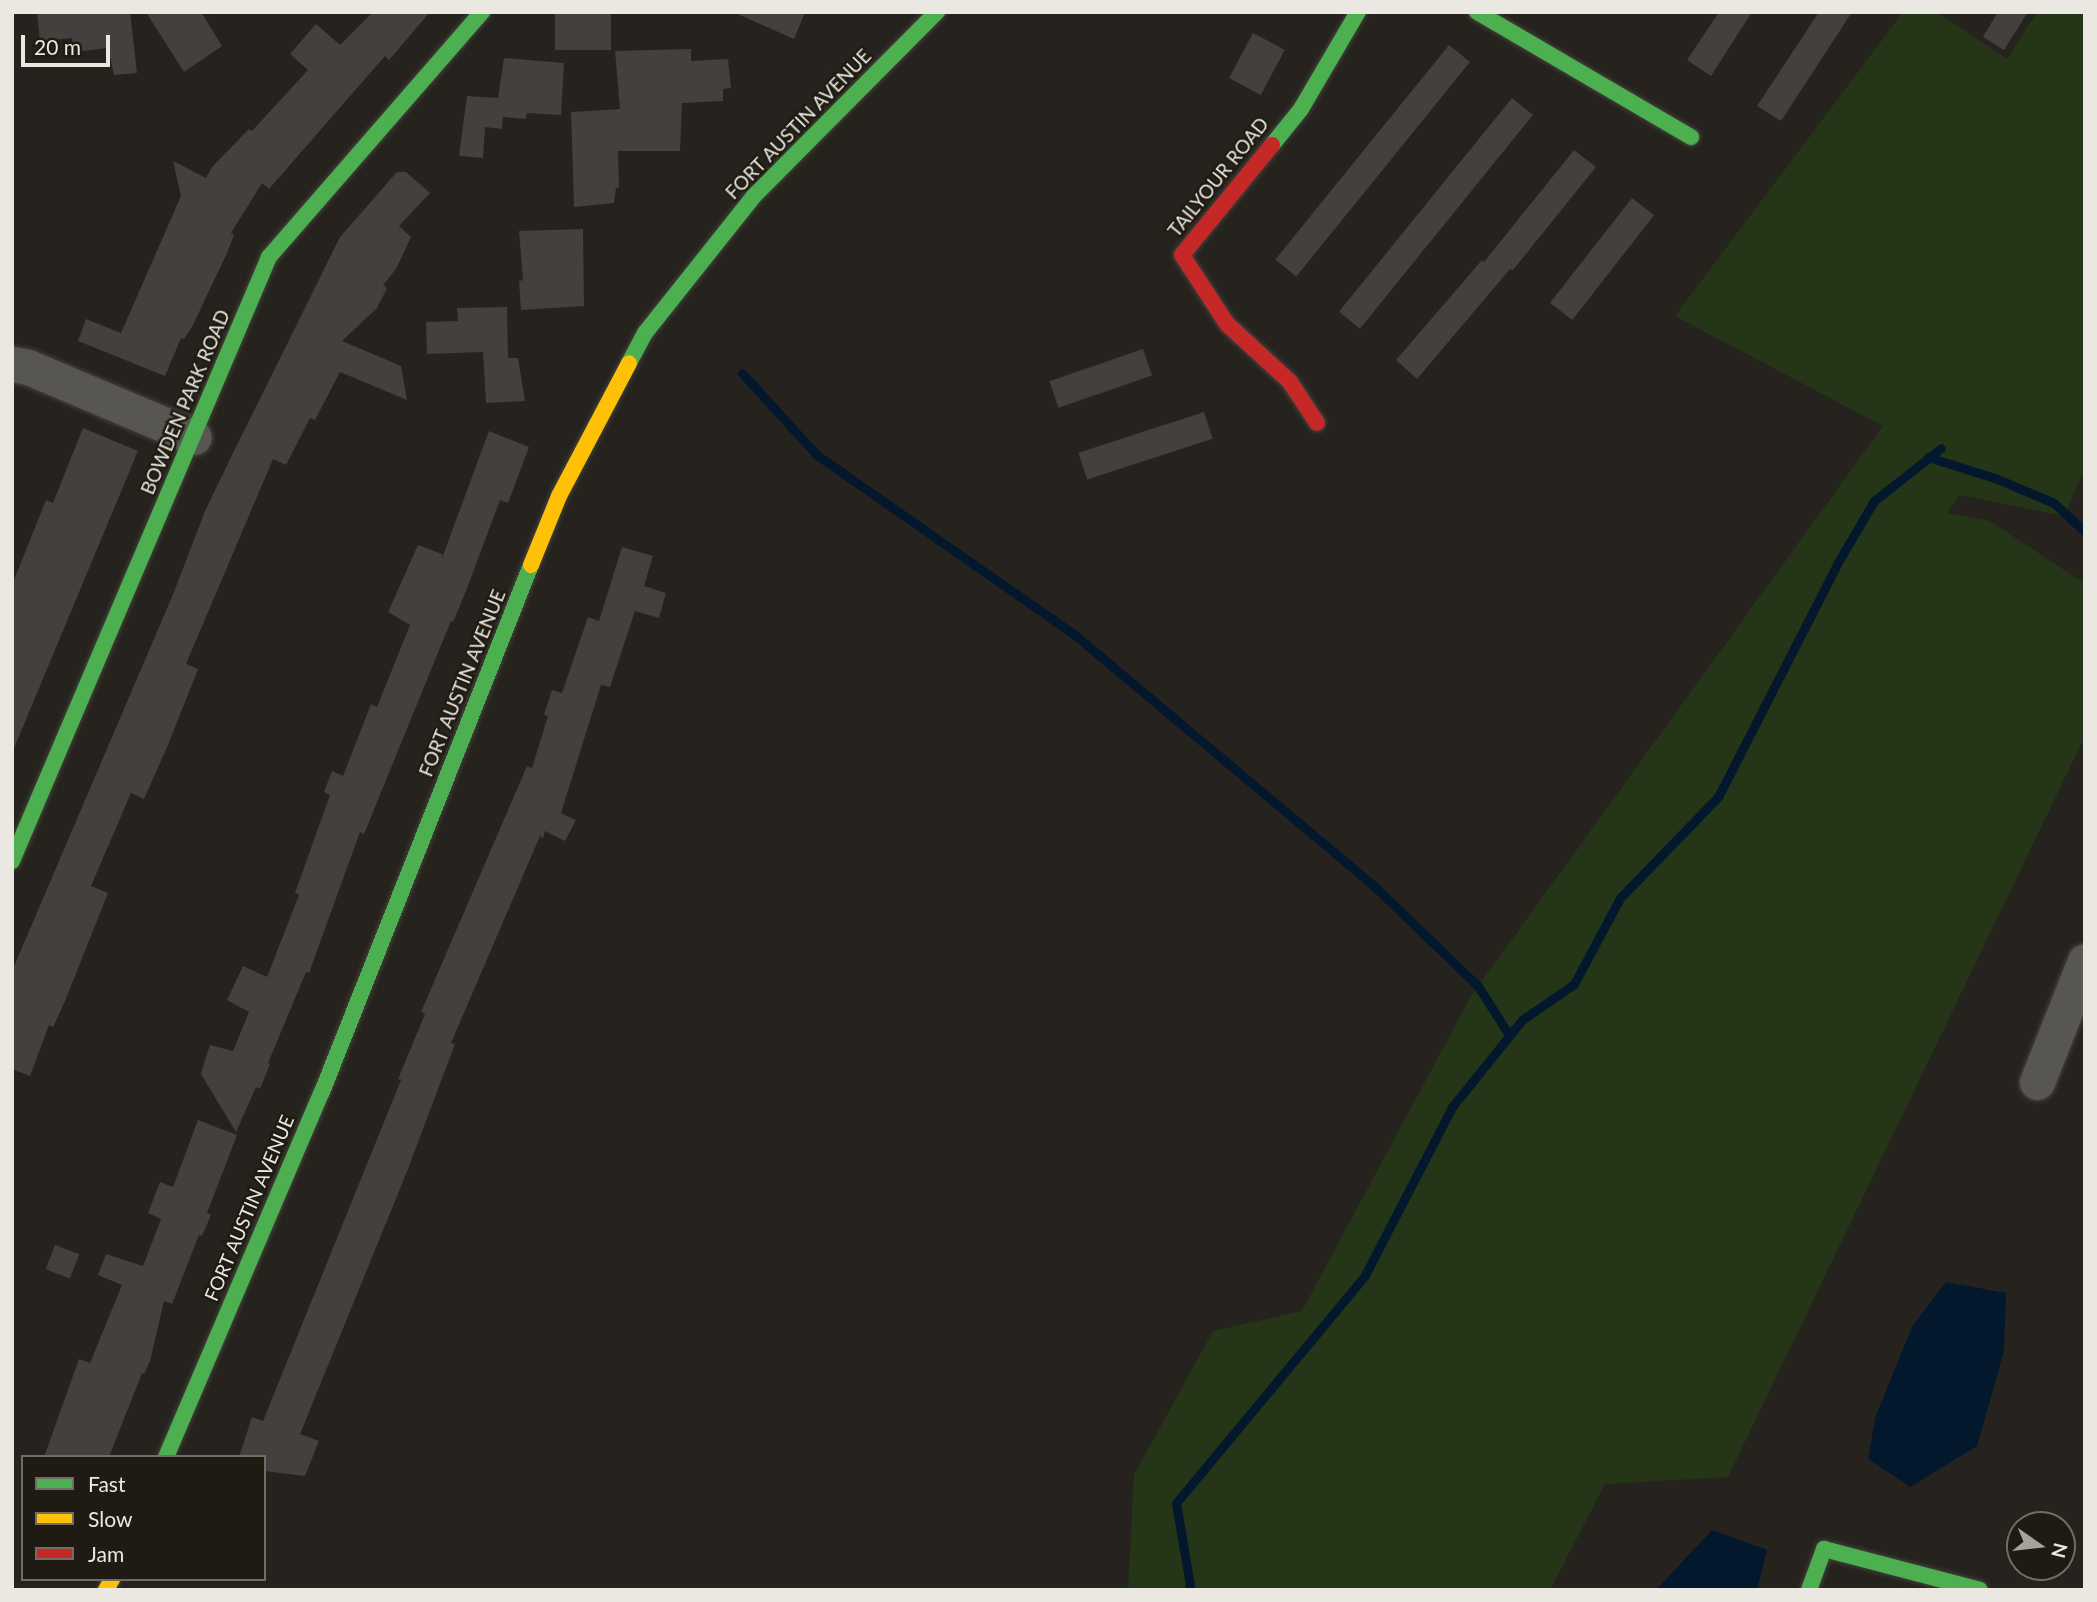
<!DOCTYPE html>
<style>
body{margin:0}
#map{position:relative;width:2097px;height:1602px;overflow:hidden;background:#26231e;font-family:Lato,sans-serif}
div>[style]{position:absolute}
.green>*{inset:0;background:#243617}
.water>*{inset:0;background:#03182d}
.stream>*{height:9px;margin:-4.5px;padding:0 4.5px;transform-origin:4.5px;border-radius:4.5px;background:#03182d}
.building>*{inset:0;background:#43403d;transform-origin:0 0}
.roads{filter:drop-shadow(0 0 2px #43413c) drop-shadow(0 0 2px #43413c)}
.street>*{height:35px;margin:-17.5px;padding:0 17.5px;transform-origin:17.5px;border-radius:17.5px;background:#585653}
.fast>*{height:16px;margin:-8px;padding:0 8px;transform-origin:8px;border-radius:8px;background:#4caf50}
.slow>*{height:16px;margin:-8px;padding:0 8px;transform-origin:8px;border-radius:8px;background:#ffc107}
.jam>*{height:16px;margin:-8px;padding:0 8px;transform-origin:8px;border-radius:8px;background:#c62828}
span{translate:-50% -50%;white-space:nowrap;text-align:center;line-height:1.15;-webkit-text-stroke:5px #201b12;paint-order:stroke}
.street-label{font-size:19px;color:#ebe7e1}
.frame{position:absolute;inset:0;border:14px solid #ebe7e1;pointer-events:none}
.legend{position:absolute;left:21px;top:1455px;width:245px;height:126px;box-sizing:border-box;background:#201b12;border:2px solid #716d65;margin:0;padding:9px 12px;list-style:none;font-size:21px;color:#ebe7e1}
.legend li{display:flex;align-items:center;gap:14px;height:35px}
.legend b{width:35px;border:2px solid #716d65}
.north{position:absolute;left:2006px;top:1511px;width:70px;height:70px;box-sizing:border-box;background:#201b12;border:2px solid #716d65;border-radius:50%;rotate:104deg;font-size:19px;font-weight:700;line-height:28px;text-align:center;color:#ebe7e1}
.north::after{content:'';display:block;margin:auto;width:24px;height:32px;background:#a6a29d;clip-path:polygon(50% 0,100% 100%,50% 72%,0 100%)}
.scale{position:absolute;left:21px;top:35px;width:89px;height:32px;box-sizing:border-box;border:4px solid #ebe7e1;border-top:0;padding-left:9px;font-size:21px;line-height:24px;white-space:nowrap;color:#ebe7e1;-webkit-text-stroke:5px #201b12;paint-order:stroke}
</style>
<div id="map">
<div class="green">
<div style="clip-path:polygon(1903px 12px,1937px 12px,2007px 59px,2037px 12px,2085px 12px,2085px 468px,2064px 516px,1960px 495px,1947px 513px,1990px 521px,2085px 584px,2085px 736px,1728px 1477px,1605px 1484px,1550px 1590px,1128px 1590px,1134px 1475px,1213px 1331px,1302px 1311px,1471px 996px,1883px 426px,1675px 316px)"></div>
</div>
<div class="water">
<div style="clip-path:polygon(1946px 1282px,2006px 1293px,2004px 1351px,1977px 1446px,1910px 1487px,1868px 1459px,1876px 1415px,1913px 1325px)"></div>
<div style="clip-path:polygon(1712px 1530px,1767px 1550px,1757px 1590px,1656px 1590px)"></div>
</div>
<div class="stream">
<div style="left:742px;top:373px;width:111px;rotate:47.6deg"></div>
<div style="left:817px;top:455px;width:315px;rotate:34.9deg"></div>
<div style="left:1075px;top:635px;width:388px;rotate:40deg"></div>
<div style="left:1372px;top:884px;width:147px;rotate:43.9deg"></div>
<div style="left:1478px;top:986px;width:58px;rotate:57.7deg"></div>
<div style="left:1928px;top:457px;width:70px;rotate:17.4deg"></div>
<div style="left:1995px;top:478px;width:64px;rotate:23deg"></div>
<div style="left:2054px;top:503px;width:42px;rotate:43.1deg"></div>
<div style="left:1188px;top:1590px;width:5px;rotate:-68deg"></div>
<div style="left:1190px;top:1585px;width:83px;rotate:-99.7deg"></div>
<div style="left:1176px;top:1503px;width:296px;rotate:-50.3deg"></div>
<div style="left:1365px;top:1275px;width:189px;rotate:-62.6deg"></div>
<div style="left:1452px;top:1107px;width:112px;rotate:-51.2deg"></div>
<div style="left:1522px;top:1020px;width:63px;rotate:-34.7deg"></div>
<div style="left:1574px;top:984px;width:98px;rotate:-61.9deg"></div>
<div style="left:1620px;top:898px;width:141px;rotate:-45.9deg"></div>
<div style="left:1718px;top:797px;width:262px;rotate:-62.9deg"></div>
<div style="left:1837px;top:564px;width:73px;rotate:-59.6deg"></div>
<div style="left:1874px;top:501px;width:85px;rotate:-38.3deg"></div>
</div>
<div class="building">
<div style="clip-path:polygon(37px 12px,130px 12px,137px 73px,114px 75px,108px 48px,73px 52px,72px 38px,40px 41px)"></div>
<div style="clip-path:polygon(146px 12px,201px 12px,222px 46px,184px 72px)"></div>
<div style="clip-path:polygon(373px 12px,430px 12px,389px 60px,385px 56px,269px 189px,262px 183px,231px 233px,234px 235px,227px 253px,192px 327px,184px 339px,181px 338px,165px 376px,78px 341px,86px 319px,121px 333px,181px 196px,173px 161px,206px 178px,212px 167px,249px 129px,252px 131px,308px 70px,290px 54px,316px 24px,340px 45px)"></div>
<div style="left:555px;top:12px;width:56px;height:38px"></div>
<div style="clip-path:polygon(733px 12px,805px 12px,794px 39px)"></div>
<div style="clip-path:polygon(1719px 12px,1752px 12px,1711px 76px,1687px 60px)"></div>
<div style="clip-path:polygon(1819px 12px,1852px 12px,1781px 121px,1757px 106px)"></div>
<div style="clip-path:polygon(1998px 12px,2028px 12px,2004px 50px,1983px 37px)"></div>
<div style="left:1253px;top:33px;width:36px;height:51px;rotate:28deg"></div>
<div style="left:1449px;top:45px;width:27px;height:276px;rotate:39deg"></div>
<div style="clip-path:polygon(691px 49px,691px 61px,728px 59px,731px 88px,723px 89px,723px 101px,682px 103px,680px 151px,618px 151px,619px 188px,616px 188px,614px 203px,574px 207px,571px 112px,620px 109px,615px 51px)"></div>
<div style="clip-path:polygon(504px 58px,564px 63px,561px 115px,527px 113px,526px 119px,503px 117px,502px 129px,485px 127px,483px 158px,459px 156px,467px 96px,498px 98px)"></div>
<div style="left:1512px;top:98px;width:27px;height:275px;rotate:39deg"></div>
<div style="clip-path:polygon(1574px 150px,1596px 167px,1513px 270px,1510px 269px,1417px 379px,1396px 360px,1482px 260px,1484px 262px)"></div>
<div style="clip-path:polygon(397px 172px,406px 172px,430px 193px,399px 226px,411px 237px,396px 269px,383px 285px,387px 288px,377px 308px,342px 341px,401px 366px,407px 400px,340px 372px,315px 420px,310px 418px,286px 465px,273px 459px,186px 664px,198px 669px,168px 745px,144px 799px,131px 793px,91px 886px,108px 893px,65px 1001px,53px 1027px,49px 1025px,30px 1076px,12px 1069px,12px 971px,174px 592px,205px 511px,235px 449px,340px 237px)"></div>
<div style="left:1632px;top:198px;width:28px;height:133px;rotate:38deg"></div>
<div style="clip-path:polygon(583px 229px,584px 306px,521px 310px,519px 281px,523px 280px,519px 231px)"></div>
<div style="clip-path:polygon(507px 307px,508px 358px,518px 358px,525px 401px,486px 403px,483px 352px,427px 354px,426px 322px,458px 321px,457px 308px)"></div>
<div style="left:1143px;top:349px;width:28px;height:99px;rotate:71deg"></div>
<div style="left:1204px;top:412px;width:28px;height:132px;rotate:72deg"></div>
<div style="clip-path:polygon(83px 428px,138px 451px,12px 753px,12px 585px,46px 500px,53px 503px)"></div>
<div style="clip-path:polygon(489px 431px,529px 447px,508px 503px,500px 500px,466px 591px,453px 622px,451px 621px,364px 834px,360px 832px,309px 973px,306px 972px,268px 1063px,270px 1064px,260px 1089px,256px 1087px,236px 1132px,201px 1074px,205px 1060px,210px 1045px,233px 1051px,249px 1012px,227px 1000px,243px 966px,267px 977px,299px 895px,295px 893px,330px 795px,324px 792px,332px 771px,343px 776px,371px 704px,377px 707px,410px 625px,388px 612px,418px 545px,442px 554px,442px 558px)"></div>
<div style="clip-path:polygon(622px 547px,653px 556px,644px 586px,666px 593px,659px 618px,635px 611px,610px 687px,601px 685px,561px 813px,576px 820px,565px 841px,545px 831px,543px 838px,540px 836px,451px 1043px,455px 1044px,406px 1174px,300px 1434px,319px 1441px,305px 1476px,264px 1471px,264px 1457px,239px 1457px,252px 1417px,263px 1421px,401px 1080px,398px 1079px,425px 1014px,421px 1012px,527px 766px,532px 768px,548px 716px,544px 715px,552px 690px,562px 693px,588px 617px,599px 621px)"></div>
<div style="clip-path:polygon(198px 1120px,237px 1135px,207px 1213px,211px 1215px,202px 1236px,199px 1235px,172px 1304px,164px 1301px,150px 1361px,144px 1374px,142px 1373px,109px 1457px,44px 1457px,79px 1359px,90px 1363px,122px 1285px,98px 1275px,106px 1254px,143px 1266px,161px 1219px,148px 1213px,160px 1182px,173px 1187px)"></div>
<div style="left:55px;top:1245px;width:26px;height:26px;rotate:21deg"></div>
</div>
<div class="roads">
<div class="street">
<div style="left:12px;top:364px;width:16px;rotate:11deg"></div>
<div style="left:28px;top:367px;width:180px;rotate:22.9deg"></div>
<div style="left:2037px;top:1082px;width:130px;rotate:-68.4deg"></div>
</div>
<div class="fast">
<div style="left:1477px;top:12px;width:248px;rotate:30.3deg"></div>
<div style="left:1272px;top:145px;width:46px;rotate:-51.1deg"></div>
<div style="left:1301px;top:109px;width:113px;rotate:-59.6deg"></div>
<div style="left:629px;top:363px;width:34px;rotate:-62deg"></div>
<div style="left:645px;top:333px;width:175px;rotate:-51.5deg"></div>
<div style="left:754px;top:196px;width:260px;rotate:-45.2deg"></div>
<div style="left:12px;top:861px;width:656px;rotate:-66.95deg"></div>
<div style="left:269px;top:257px;width:325px;rotate:-49deg"></div>
<div style="left:166px;top:1457px;width:397px;rotate:-66.9deg"></div>
<div style="left:322px;top:1092px;width:567px;rotate:-68.37deg"></div>
<div style="left:1809px;top:1590px;width:44px;rotate:-69.9deg"></div>
<div style="left:1824px;top:1549px;width:161px;rotate:14.7deg"></div>
</div>
<div class="slow">
<div style="left:531px;top:565px;width:74px;rotate:-67.9deg"></div>
<div style="left:559px;top:496px;width:150px;rotate:-62.2deg"></div>
<div style="left:106px;top:1590px;width:13px;rotate:-61deg"></div>
</div>
<div class="jam">
<div style="left:1272px;top:145px;width:142px;rotate:129.3deg"></div>
<div style="left:1182px;top:255px;width:82px;rotate:56.9deg"></div>
<div style="left:1227px;top:324px;width:86px;rotate:42.6deg"></div>
<div style="left:1290px;top:382px;width:49px;rotate:56.6deg"></div>
</div>
</div>
<div class="street-label">
<span style="left:798px;top:124px;rotate:-46deg">FORT AUSTIN AVENUE</span>
<span style="left:1218px;top:177px;rotate:-51deg">TAILYOUR ROAD</span>
<span style="left:185px;top:402px;rotate:-67deg">BOWDEN PARK ROAD</span>
<span style="left:462px;top:683px;rotate:-68deg">FORT AUSTIN AVENUE</span>
<span style="left:249px;top:1208px;rotate:-67deg">FORT AUSTIN AVENUE</span>
</div>
<div class="frame"></div>
<ul class="legend">
<li><b style="height:9px;background:#4caf50"></b>Fast</li>
<li><b style="height:9px;background:#ffc107"></b>Slow</li>
<li><b style="height:9px;background:#c62828"></b>Jam</li>
</ul>
<div class="north">N</div>
<div class="scale">20 m</div>
</div>
